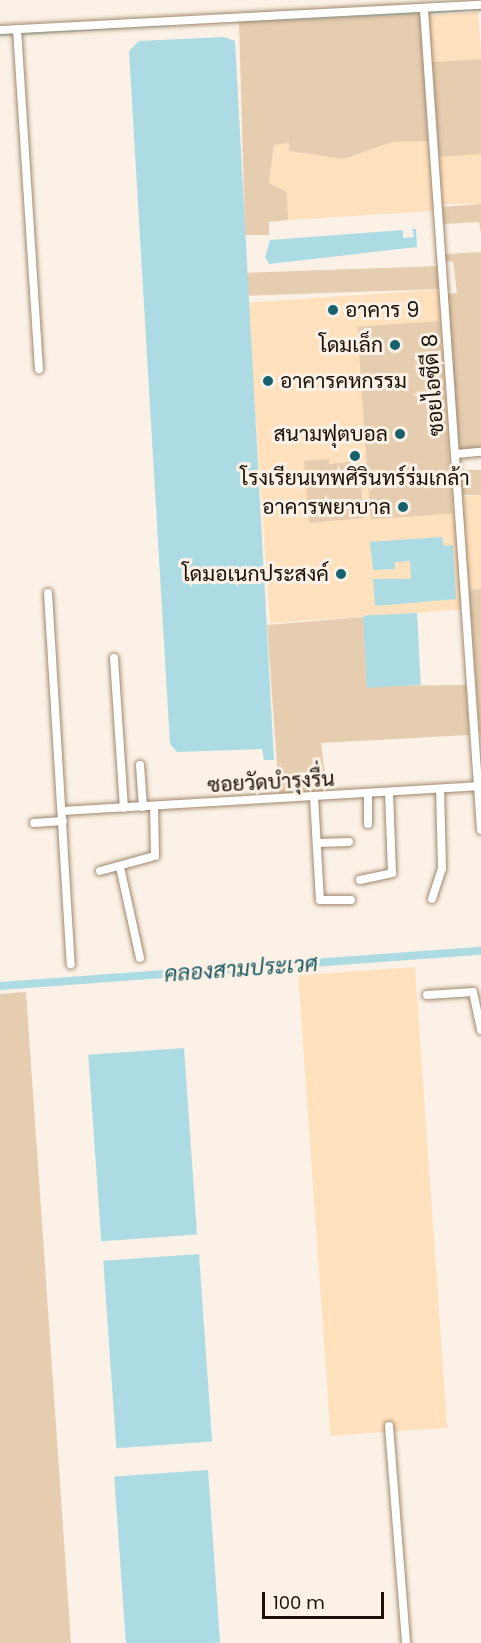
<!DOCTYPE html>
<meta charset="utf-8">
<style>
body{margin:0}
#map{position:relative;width:481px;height:1643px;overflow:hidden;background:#fbf1e6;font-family:Poppins,Sarabun,sans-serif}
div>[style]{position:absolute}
.built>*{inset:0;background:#ffe1be;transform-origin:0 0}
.green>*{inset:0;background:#e6cdb0;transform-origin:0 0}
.water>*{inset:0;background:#acdbe3;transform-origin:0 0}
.stream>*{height:2px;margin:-1px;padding:0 1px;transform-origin:1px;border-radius:1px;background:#acdbe3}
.canal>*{height:8px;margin:-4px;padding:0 4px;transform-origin:4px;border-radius:4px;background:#acdbe3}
.roads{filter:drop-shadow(0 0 2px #9e886d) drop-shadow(0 0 2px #9e886d)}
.minor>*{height:8px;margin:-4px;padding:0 4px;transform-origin:4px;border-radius:4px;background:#fff}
.dots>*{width:16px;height:16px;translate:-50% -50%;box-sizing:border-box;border:3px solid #fbf1e6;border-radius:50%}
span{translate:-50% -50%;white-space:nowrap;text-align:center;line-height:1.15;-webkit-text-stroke:6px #fbf1e6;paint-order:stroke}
.poi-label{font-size:21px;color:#191107}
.left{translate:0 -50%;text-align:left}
.right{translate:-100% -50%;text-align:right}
.street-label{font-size:21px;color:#191107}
.water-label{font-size:22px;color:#195962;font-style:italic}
.scale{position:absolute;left:262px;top:1592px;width:122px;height:27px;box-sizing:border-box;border:3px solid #191107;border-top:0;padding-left:8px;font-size:18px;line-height:21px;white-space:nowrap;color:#191107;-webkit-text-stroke:4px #fbf1e6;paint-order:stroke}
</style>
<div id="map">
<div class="built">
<div style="left:478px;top:12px;width:47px;height:51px;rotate:86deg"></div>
<div style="clip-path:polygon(428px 141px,435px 211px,288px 220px,287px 192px,269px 183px,274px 145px,290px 143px,289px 151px,344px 159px,392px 142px)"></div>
<div style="left:481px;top:154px;width:50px;height:42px;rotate:90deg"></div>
<div style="left:443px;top:289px;width:321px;height:196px;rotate:86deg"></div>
<div style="clip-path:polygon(481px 495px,481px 589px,469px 590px,460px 497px)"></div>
<div style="left:415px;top:967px;width:462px;height:117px;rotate:86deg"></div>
</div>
<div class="green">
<div style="clip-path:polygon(421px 11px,428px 141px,392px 142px,344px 159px,289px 151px,289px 143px,274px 145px,269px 183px,287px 192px,288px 220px,269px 222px,269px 235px,245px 235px,239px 20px)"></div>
<div style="clip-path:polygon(481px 59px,481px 154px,439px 157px,432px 62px)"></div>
<div style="clip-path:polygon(481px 204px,481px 234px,479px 222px,443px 224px,442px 207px)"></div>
<div style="clip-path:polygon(481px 252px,481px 449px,458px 450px,447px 294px,457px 293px,453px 262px,445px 261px,445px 254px)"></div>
<div style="left:439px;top:266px;width:23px;height:193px;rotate:88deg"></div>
<div style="left:439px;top:321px;width:193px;height:82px;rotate:86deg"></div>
<div style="clip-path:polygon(329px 459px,329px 464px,359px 461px,364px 518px,309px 523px,304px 461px)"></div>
<div style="left:481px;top:470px;width:25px;height:21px;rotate:90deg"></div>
<div style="clip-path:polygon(481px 589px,481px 735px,480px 735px,469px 590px)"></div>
<div style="clip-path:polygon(363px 617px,370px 686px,466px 685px,469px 735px,321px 743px,327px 791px,279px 793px,267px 625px)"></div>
<div style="clip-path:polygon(26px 992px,71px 1643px,0 1643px,0 994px)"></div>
</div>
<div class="water">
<div style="clip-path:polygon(223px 37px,235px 41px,274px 760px,264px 760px,262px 749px,177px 752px,170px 744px,129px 51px,139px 41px)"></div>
<div style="clip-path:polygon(412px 229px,416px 229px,417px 247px,269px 264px,265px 257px,270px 240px,403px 230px,403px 238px,414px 237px)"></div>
<div style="clip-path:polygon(442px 537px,444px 546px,453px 545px,456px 599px,375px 606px,373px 579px,411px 579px,410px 561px,395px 562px,395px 569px,373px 570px,370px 542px)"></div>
<div style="left:417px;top:613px;width:72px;height:54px;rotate:87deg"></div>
<div style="left:184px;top:1048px;width:187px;height:96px;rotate:86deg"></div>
<div style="left:199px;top:1254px;width:188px;height:96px;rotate:86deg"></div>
<div style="left:208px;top:1470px;width:173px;height:94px;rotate:86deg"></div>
</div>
<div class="stream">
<div style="left:427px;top:13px;width:54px;rotate:-4.2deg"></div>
<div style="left:250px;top:21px;width:171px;rotate:-2.7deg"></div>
<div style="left:19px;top:34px;width:151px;rotate:-3.4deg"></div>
<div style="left:0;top:35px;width:14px;rotate:-4deg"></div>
</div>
<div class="canal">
<div style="left:0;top:986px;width:482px;rotate:-4.2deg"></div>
</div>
<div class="roads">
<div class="minor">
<div style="left:424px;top:10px;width:822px;rotate:86.02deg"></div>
<div style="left:17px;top:29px;width:341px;rotate:86.3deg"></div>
<div style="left:0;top:30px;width:482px;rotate:-3deg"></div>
<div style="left:456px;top:454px;width:25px;rotate:-5deg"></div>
<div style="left:48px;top:593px;width:372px;rotate:86.5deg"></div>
<div style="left:114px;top:658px;width:150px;rotate:86.2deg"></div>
<div style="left:140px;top:765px;width:42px;rotate:85.9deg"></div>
<div style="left:368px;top:794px;width:30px;rotate:90deg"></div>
<div style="left:314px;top:797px;width:103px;rotate:86.7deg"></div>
<div style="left:320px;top:900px;width:31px"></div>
<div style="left:62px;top:811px;width:420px;rotate:-3.4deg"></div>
<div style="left:34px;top:823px;width:29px;rotate:-4deg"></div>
<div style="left:317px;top:843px;width:32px;rotate:-2deg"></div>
<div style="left:120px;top:867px;width:93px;rotate:77.6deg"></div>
<div style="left:100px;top:871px;width:57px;rotate:-15.3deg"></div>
<div style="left:155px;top:856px;width:50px;rotate:-91.1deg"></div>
<div style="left:360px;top:880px;width:33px;rotate:-12deg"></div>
<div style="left:392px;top:873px;width:80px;rotate:-92.1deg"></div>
<div style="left:432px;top:899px;width:32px;rotate:-72deg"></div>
<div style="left:442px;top:869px;width:80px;rotate:-91.4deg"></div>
<div style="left:427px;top:995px;width:46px;rotate:-3.7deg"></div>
<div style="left:473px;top:992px;width:39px;rotate:78deg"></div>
<div style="left:389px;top:1426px;width:218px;rotate:85.5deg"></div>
</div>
</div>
<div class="dots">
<div style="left:333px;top:310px;background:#15626c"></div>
<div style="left:395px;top:345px;background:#15626c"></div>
<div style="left:268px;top:381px;background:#15626c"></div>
<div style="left:400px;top:434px;background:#15626c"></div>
<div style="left:355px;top:456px;background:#15626c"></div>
<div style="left:403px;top:507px;background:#15626c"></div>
<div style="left:341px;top:574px;background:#15626c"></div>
</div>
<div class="poi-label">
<span class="left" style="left:345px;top:310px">อาคาร 9</span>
<span class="right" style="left:383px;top:345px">โดมเล็ก</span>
<span class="left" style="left:280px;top:381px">อาคารคหกรรม</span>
<span class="right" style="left:388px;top:434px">สนามฟุตบอล</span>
<span style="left:355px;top:478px">โรงเรียนเทพศิรินทร์ร่มเกล้า</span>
<span class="right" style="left:391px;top:507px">อาคารพยาบาล</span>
<span class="right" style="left:329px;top:574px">โดมอเนกประสงค์</span>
</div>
<div class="street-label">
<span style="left:433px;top:385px;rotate:-94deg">ซอยไอซีดี 8</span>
<span style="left:271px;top:782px;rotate:-3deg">ซอยวัดบำรุงรื่น</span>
</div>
<div class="water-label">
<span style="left:241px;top:969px;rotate:-4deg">คลองสามประเวศ</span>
</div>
<div class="scale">100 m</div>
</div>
